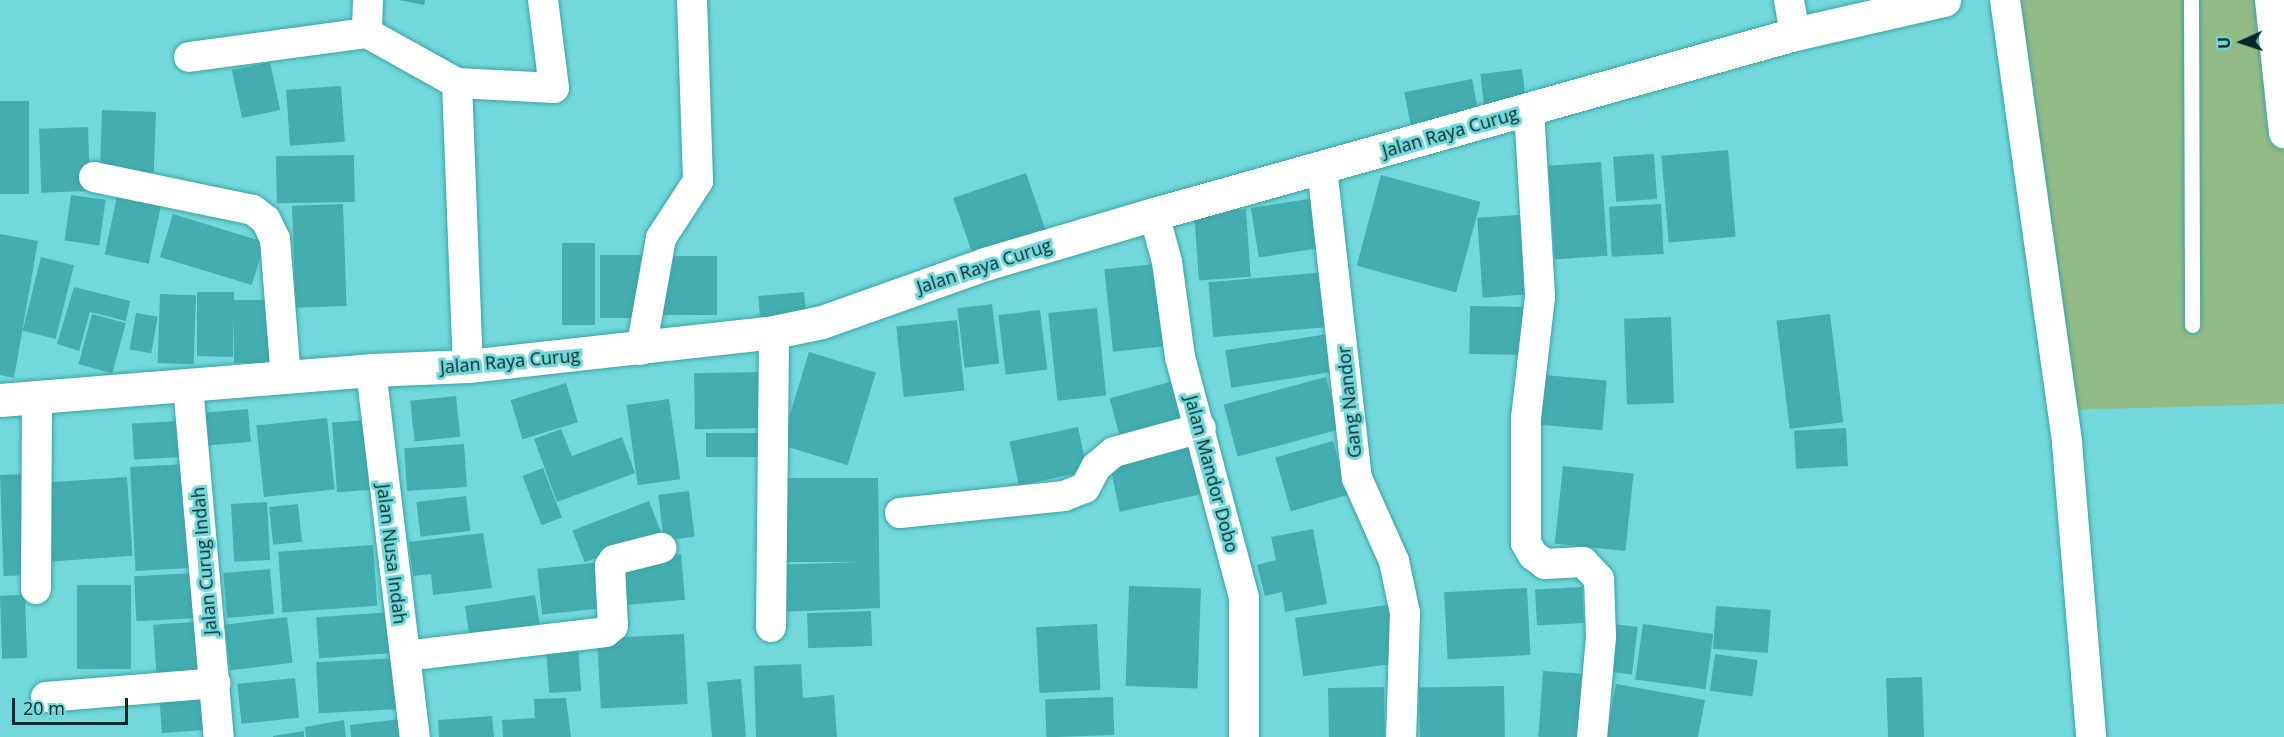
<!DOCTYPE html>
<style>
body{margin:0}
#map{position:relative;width:2284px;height:737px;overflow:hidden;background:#73d8db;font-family:"Open Sans",sans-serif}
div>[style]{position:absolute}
.green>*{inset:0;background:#93bb85}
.building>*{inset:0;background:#45adb0;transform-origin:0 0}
.roads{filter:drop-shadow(0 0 2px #39a3a6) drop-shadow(0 0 2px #39a3a6)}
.service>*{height:15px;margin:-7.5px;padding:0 7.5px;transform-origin:7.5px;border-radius:7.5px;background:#fff}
.minor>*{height:30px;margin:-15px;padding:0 15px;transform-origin:15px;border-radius:15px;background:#fff}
.secondary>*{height:33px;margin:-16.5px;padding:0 16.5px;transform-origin:16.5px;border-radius:16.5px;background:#fff}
span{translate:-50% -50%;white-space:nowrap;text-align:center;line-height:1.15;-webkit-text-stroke:6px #73d8db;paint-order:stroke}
.street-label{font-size:18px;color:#052728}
.north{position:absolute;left:2212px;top:12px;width:60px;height:60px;-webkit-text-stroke:4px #73d8db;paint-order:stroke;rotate:267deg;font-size:16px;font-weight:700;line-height:24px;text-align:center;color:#052728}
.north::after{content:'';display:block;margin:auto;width:21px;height:27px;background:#052728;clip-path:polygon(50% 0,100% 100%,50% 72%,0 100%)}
.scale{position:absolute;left:12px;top:698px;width:116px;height:27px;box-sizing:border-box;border:3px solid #052728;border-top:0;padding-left:8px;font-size:18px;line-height:21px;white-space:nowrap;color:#052728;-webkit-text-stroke:4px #73d8db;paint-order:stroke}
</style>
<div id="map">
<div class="green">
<div style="clip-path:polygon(2010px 0,2284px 0,2284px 404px,2066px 410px)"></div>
</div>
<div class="building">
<div style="clip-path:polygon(399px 0,425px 0,424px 5px)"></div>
<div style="left:270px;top:62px;width:49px;height:39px;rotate:78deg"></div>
<div style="left:1522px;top:69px;width:32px;height:42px;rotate:83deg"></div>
<div style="left:1472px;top:79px;width:33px;height:69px;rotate:79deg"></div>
<div style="left:341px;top:86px;width:56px;height:55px;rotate:86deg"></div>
<div style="left:0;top:101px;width:29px;height:93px"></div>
<div style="left:102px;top:110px;width:54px;height:61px;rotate:2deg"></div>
<div style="left:88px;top:127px;width:64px;height:49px;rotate:88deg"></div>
<div style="left:1728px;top:150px;width:87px;height:67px;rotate:85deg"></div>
<div style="left:1654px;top:154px;width:45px;height:41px;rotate:86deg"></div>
<div style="left:354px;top:155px;width:47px;height:78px;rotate:89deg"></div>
<div style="left:1601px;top:162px;width:94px;height:53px;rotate:86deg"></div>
<div style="left:1026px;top:173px;width:60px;height:77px;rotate:71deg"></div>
<div style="left:1381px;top:175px;width:103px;height:94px;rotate:15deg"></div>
<div style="left:119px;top:187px;width:45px;height:69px;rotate:12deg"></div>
<div style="left:71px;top:195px;width:35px;height:46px;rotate:8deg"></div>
<div style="left:1321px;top:197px;width:50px;height:71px;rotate:81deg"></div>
<div style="left:343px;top:204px;width:102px;height:51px;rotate:88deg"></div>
<div style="left:1661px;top:204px;width:50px;height:52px;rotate:87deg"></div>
<div style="left:1246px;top:209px;width:68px;height:52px;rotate:86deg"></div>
<div style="left:173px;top:214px;width:96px;height:45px;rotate:17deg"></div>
<div style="left:1532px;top:214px;width:80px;height:55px;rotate:86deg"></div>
<div style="clip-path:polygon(0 234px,38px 241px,14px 378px,0 375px)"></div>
<div style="left:562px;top:243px;width:33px;height:82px"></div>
<div style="left:600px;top:255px;width:43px;height:63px"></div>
<div style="left:661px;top:256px;width:56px;height:59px"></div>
<div style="left:41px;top:257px;width:34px;height:76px;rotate:14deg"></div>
<div style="left:1164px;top:263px;width:83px;height:60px;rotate:84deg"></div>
<div style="left:1326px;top:272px;width:55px;height:118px;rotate:85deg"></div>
<div style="clip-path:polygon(74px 287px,130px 301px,126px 321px,90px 312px,79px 351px,57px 344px)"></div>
<div style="clip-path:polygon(197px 292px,234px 292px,234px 300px,273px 300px,274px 363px,234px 363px,234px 313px,233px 357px,197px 356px)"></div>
<div style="left:804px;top:292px;width:25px;height:46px;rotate:85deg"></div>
<div style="left:160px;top:294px;width:36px;height:69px;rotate:2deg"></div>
<div style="left:992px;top:304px;width:60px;height:35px;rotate:83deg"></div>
<div style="left:1470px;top:306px;width:60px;height:48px;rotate:1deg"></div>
<div style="left:1097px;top:308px;width:88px;height:49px;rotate:84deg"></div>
<div style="left:1040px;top:310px;width:60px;height:42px;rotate:83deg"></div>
<div style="left:136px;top:313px;width:22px;height:37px;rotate:10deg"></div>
<div style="left:92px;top:314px;width:35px;height:52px;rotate:15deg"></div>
<div style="left:1830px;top:314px;width:109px;height:54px;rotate:83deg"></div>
<div style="left:1671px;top:317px;width:86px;height:47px;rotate:88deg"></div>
<div style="left:957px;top:320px;width:71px;height:61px;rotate:84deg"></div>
<div style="left:1328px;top:334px;width:38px;height:104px;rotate:81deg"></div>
<div style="left:809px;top:352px;width:70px;height:97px;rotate:17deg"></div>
<div style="left:770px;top:372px;width:56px;height:76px;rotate:89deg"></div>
<div style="left:1544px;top:375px;width:63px;height:50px;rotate:5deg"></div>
<div style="left:1326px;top:377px;width:54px;height:106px;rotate:75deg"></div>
<div style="left:1181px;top:379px;width:39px;height:74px;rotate:75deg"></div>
<div style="left:566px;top:383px;width:41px;height:58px;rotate:73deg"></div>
<div style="left:456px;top:396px;width:41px;height:46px;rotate:84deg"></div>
<div style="left:669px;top:399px;width:81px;height:43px;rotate:82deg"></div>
<div style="left:248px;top:409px;width:33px;height:43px;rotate:85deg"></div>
<div style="left:327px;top:418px;width:72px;height:71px;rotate:84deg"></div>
<div style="left:367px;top:420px;width:70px;height:35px;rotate:86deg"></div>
<div style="left:180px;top:421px;width:36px;height:48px;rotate:87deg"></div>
<div style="left:1078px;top:427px;width:45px;height:70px;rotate:78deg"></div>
<div style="left:1846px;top:428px;width:38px;height:52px;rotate:87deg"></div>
<div style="clip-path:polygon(561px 429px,572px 456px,622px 437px,635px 473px,557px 502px,534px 439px)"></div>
<div style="left:771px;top:433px;width:24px;height:65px;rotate:90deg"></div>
<div style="left:1192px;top:438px;width:57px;height:86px;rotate:78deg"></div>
<div style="left:1333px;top:441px;width:56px;height:60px;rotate:74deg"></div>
<div style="left:464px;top:444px;width:43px;height:60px;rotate:86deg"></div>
<div style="left:188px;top:464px;width:104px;height:58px;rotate:87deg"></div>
<div style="left:1563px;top:466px;width:71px;height:78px;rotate:6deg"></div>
<div style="left:543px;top:468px;width:53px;height:22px;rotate:69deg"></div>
<div style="left:30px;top:474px;width:101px;height:30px;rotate:88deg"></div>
<div style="left:127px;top:477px;width:79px;height:84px;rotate:86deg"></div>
<div style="clip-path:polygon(784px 478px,878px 478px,880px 608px,779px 612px,777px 565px,859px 562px,785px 562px)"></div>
<div style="left:689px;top:491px;width:46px;height:31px;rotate:83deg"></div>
<div style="left:466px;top:496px;width:35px;height:50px;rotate:83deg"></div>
<div style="left:649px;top:501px;width:34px;height:82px;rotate:69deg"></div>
<div style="left:267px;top:502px;width:58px;height:36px;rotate:87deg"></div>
<div style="left:298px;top:504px;width:38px;height:29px;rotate:84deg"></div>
<div style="clip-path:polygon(1313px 529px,1327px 604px,1285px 612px,1282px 592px,1265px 596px,1257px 565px,1276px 560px,1271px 537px)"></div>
<div style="clip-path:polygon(483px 533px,492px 588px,433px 595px,431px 574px,413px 576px,409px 542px)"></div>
<div style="left:373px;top:545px;width:61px;height:95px;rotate:86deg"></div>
<div style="left:681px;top:554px;width:46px;height:67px;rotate:85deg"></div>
<div style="left:602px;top:562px;width:46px;height:65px;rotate:84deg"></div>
<div style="left:270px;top:569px;width:45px;height:47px;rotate:85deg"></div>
<div style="left:195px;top:573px;width:45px;height:61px;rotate:87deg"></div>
<div style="left:77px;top:585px;width:54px;height:84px"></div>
<div style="left:1129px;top:586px;width:72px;height:100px;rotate:2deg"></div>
<div style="left:1582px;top:587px;width:36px;height:47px;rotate:87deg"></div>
<div style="left:1527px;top:588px;width:67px;height:83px;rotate:87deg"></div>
<div style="left:25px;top:595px;width:63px;height:25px;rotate:88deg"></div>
<div style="left:535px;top:595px;width:39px;height:71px;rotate:81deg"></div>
<div style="left:1394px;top:604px;width:59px;height:100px;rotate:82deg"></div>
<div style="left:1716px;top:606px;width:55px;height:43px;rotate:4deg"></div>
<div style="left:871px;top:611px;width:35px;height:64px;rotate:88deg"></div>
<div style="left:392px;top:612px;width:41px;height:76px;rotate:86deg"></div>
<div style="left:287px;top:617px;width:46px;height:63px;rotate:83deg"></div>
<div style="left:194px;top:622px;width:57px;height:41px;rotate:86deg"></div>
<div style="left:1606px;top:623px;width:32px;height:48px;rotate:7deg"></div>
<div style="left:1097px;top:624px;width:66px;height:61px;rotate:87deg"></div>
<div style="left:1643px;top:624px;width:71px;height:56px;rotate:8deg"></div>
<div style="left:684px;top:634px;width:70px;height:87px;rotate:87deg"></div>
<div style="left:578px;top:645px;width:46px;height:32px;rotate:86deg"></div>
<div style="left:1715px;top:654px;width:43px;height:37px;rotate:8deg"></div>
<div style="left:399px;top:658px;width:51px;height:83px;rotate:87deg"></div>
<div style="clip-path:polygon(801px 664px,803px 698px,834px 695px,837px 737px,756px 737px,754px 666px)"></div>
<div style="left:1543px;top:671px;width:48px;height:66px;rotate:4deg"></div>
<div style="left:1922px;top:677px;width:60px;height:36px;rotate:88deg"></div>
<div style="left:295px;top:678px;width:40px;height:58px;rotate:84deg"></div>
<div style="left:741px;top:679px;width:58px;height:34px;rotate:85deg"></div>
<div style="clip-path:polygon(1616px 684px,1705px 700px,1698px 737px,1606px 737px)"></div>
<div style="left:1504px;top:686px;width:51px;height:85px;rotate:89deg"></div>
<div style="left:1384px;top:687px;width:50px;height:56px;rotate:89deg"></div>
<div style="left:202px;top:691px;width:39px;height:43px;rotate:86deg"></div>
<div style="left:1113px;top:697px;width:38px;height:68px;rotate:88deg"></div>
<div style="clip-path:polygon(566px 698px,571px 737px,503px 737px,502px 720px,535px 718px,534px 699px)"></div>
<div style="clip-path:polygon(492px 716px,494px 737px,439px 737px,438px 720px)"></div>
<div style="clip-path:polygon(401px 719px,403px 737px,351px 737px,350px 725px)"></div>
<div style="clip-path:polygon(344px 720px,346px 737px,306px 737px,305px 727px)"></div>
<div style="clip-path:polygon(304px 731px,304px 737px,273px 737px,273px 736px)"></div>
</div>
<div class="roads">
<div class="service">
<div style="left:2191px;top:0;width:325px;rotate:89.8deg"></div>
</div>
<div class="minor">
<div style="left:368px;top:0;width:33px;rotate:92deg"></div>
<div style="left:367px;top:33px;width:103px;rotate:29.1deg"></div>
<div style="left:457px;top:83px;width:283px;rotate:87.8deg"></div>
<div style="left:1789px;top:0;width:35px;rotate:80deg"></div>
<div style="left:2005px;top:0;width:447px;rotate:82deg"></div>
<div style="left:2067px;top:443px;width:295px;rotate:85.3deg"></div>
<div style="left:2270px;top:0;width:134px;rotate:84deg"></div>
<div style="left:189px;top:57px;width:180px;rotate:-7.7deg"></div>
<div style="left:457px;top:83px;width:97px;rotate:3deg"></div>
<div style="left:554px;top:88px;width:89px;rotate:-97.1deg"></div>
<div style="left:1529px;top:110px;width:187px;rotate:86.6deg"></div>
<div style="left:1540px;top:297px;width:122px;rotate:96.6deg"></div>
<div style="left:1526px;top:418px;width:125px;rotate:90deg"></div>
<div style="left:1526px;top:543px;width:14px;rotate:60deg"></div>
<div style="left:1533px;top:555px;width:15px;rotate:37deg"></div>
<div style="left:1545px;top:564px;width:38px;rotate:-3deg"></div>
<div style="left:1583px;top:562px;width:23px;rotate:47deg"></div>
<div style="left:1599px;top:579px;width:58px;rotate:88deg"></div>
<div style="left:1601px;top:637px;width:100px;rotate:95.1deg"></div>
<div style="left:1322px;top:168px;width:312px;rotate:83.6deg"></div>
<div style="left:1357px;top:478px;width:91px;rotate:66deg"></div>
<div style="left:1394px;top:561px;width:53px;rotate:78.1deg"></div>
<div style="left:1405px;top:613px;width:124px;rotate:91.8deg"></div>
<div style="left:94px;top:177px;width:162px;rotate:11.7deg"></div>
<div style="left:253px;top:210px;width:16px;rotate:38deg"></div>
<div style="left:266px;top:220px;width:21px;rotate:65deg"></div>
<div style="left:275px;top:239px;width:140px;rotate:85.5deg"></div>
<div style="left:1154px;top:214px;width:50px;rotate:74.8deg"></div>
<div style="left:1167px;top:262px;width:96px;rotate:82.2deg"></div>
<div style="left:1180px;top:357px;width:249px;rotate:75.1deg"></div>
<div style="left:1244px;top:598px;width:139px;rotate:90deg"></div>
<div style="left:641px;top:350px;width:114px;rotate:-79.9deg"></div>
<div style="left:661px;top:238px;width:68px;rotate:-57deg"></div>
<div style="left:698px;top:181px;width:181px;rotate:-91.9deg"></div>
<div style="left:371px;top:370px;width:370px;rotate:83.2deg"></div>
<div style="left:188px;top:386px;width:352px;rotate:85deg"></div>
<div style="left:900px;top:513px;width:165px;rotate:-5.9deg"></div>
<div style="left:1064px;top:496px;width:22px;rotate:-21deg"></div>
<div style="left:1085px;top:488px;width:24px;rotate:-62deg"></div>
<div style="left:1096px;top:467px;width:23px;rotate:-40deg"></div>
<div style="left:1114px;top:452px;width:90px;rotate:-15.4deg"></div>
<div style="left:36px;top:589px;width:192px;rotate:-89.7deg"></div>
<div style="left:771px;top:627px;width:295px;rotate:-89.4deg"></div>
<div style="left:405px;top:656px;width:202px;rotate:-6.8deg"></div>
<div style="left:606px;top:632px;width:9px;rotate:-41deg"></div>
<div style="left:613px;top:626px;width:60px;rotate:-92.9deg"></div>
<div style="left:610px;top:566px;width:7px;rotate:-56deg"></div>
<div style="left:614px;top:560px;width:49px;rotate:-14.3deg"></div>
<div style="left:46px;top:697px;width:170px;rotate:-4.7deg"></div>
</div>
<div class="secondary">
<div style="left:0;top:400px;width:372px;rotate:-4.6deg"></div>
<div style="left:371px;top:370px;width:97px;rotate:-2.4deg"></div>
<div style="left:468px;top:366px;width:308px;rotate:-6.3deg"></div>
<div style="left:774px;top:332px;width:49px;rotate:-11.8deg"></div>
<div style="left:822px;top:322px;width:173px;rotate:-19.6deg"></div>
<div style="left:985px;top:264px;width:176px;rotate:-16.5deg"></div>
<div style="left:1154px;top:214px;width:666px;rotate:-15.69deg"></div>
<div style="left:1795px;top:34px;width:153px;rotate:-12.9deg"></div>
</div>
</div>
<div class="street-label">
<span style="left:1450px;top:132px;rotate:-16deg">Jalan Raya Curug</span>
<span style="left:984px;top:266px;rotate:-18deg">Jalan Raya Curug</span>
<span style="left:510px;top:361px;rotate:-5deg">Jalan Raya Curug</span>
<span style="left:1349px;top:402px;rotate:-96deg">Gang Nandor</span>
<span style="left:1212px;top:474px;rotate:75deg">Jalan Mandor Dobo</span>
<span style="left:392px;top:554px;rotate:83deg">Jalan Nusa Indah</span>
<span style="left:204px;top:561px;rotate:-95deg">Jalan Curug Indah</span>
</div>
<div class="north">U</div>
<div class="scale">20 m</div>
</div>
